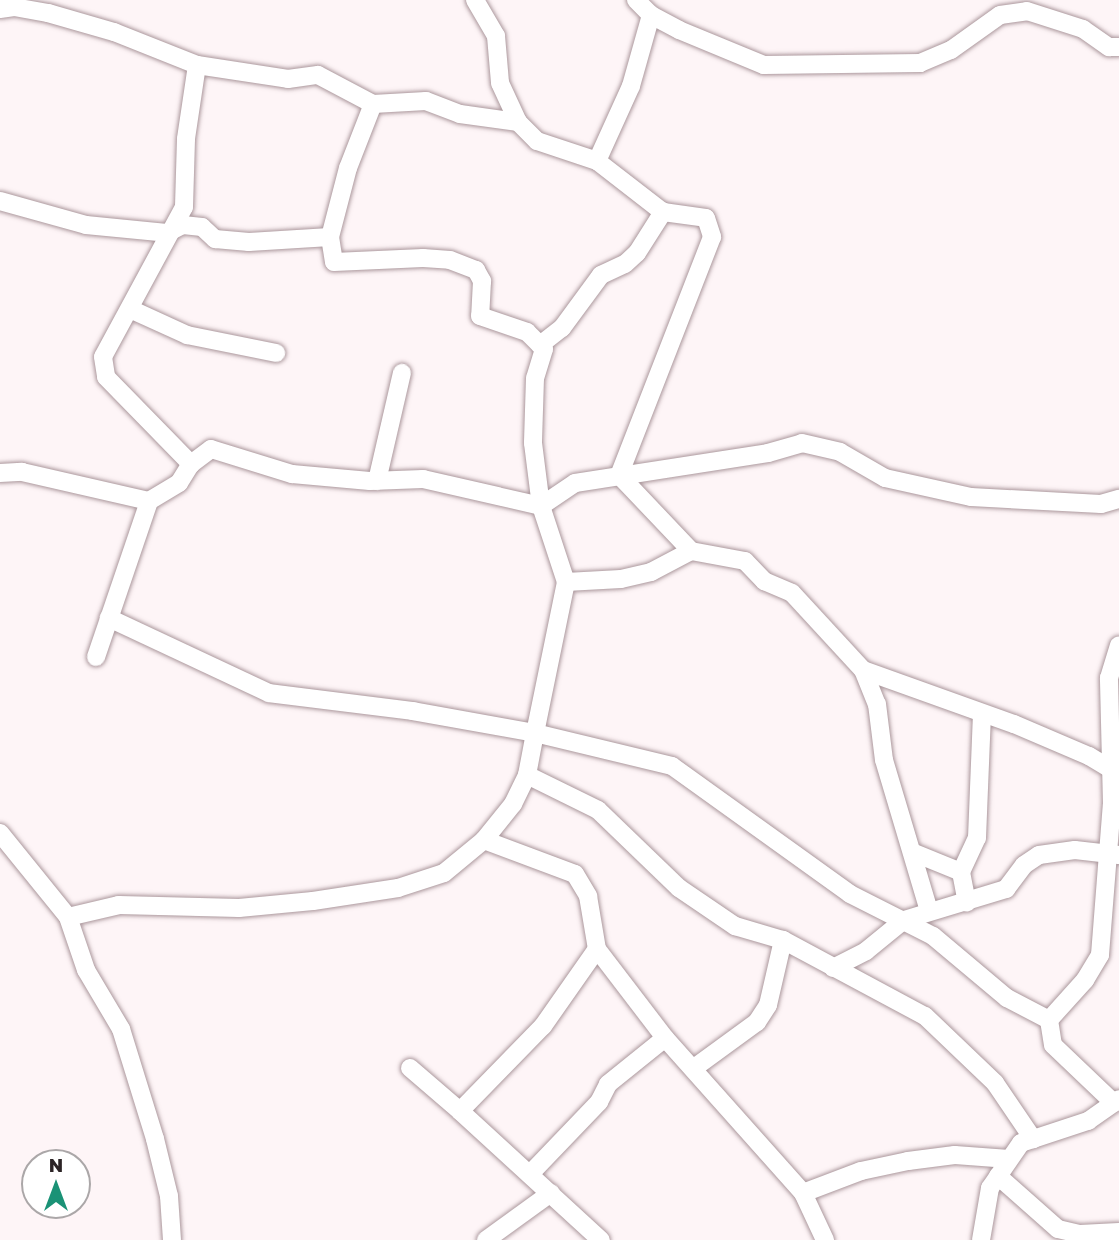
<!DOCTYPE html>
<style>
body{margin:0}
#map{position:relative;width:1119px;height:1240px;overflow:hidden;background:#fef5f7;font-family:"Golos Text",sans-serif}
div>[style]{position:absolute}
.roads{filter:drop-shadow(0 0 2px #ab979c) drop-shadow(0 0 2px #ab979c)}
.street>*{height:18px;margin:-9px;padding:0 9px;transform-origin:9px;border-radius:9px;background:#fff}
span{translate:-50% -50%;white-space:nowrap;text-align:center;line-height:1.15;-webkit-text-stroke:5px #fff;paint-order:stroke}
.north{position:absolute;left:21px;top:1149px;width:70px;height:70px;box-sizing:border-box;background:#fff;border:2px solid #aba7a8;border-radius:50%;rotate:0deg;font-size:19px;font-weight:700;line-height:28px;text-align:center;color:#2c2426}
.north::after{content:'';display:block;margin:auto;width:24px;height:32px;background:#1a9276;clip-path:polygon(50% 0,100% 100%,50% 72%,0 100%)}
</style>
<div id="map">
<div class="roads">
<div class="street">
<div style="left:475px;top:0;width:42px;rotate:59.7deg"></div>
<div style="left:496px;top:36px;width:47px;rotate:85.1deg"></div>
<div style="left:500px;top:83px;width:43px;rotate:65.2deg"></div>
<div style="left:636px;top:0;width:21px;rotate:45deg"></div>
<div style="left:651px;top:15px;width:32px;rotate:28deg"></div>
<div style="left:679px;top:30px;width:92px;rotate:22.4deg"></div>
<div style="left:764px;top:65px;width:156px;rotate:-0.7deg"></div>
<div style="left:920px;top:63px;width:34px;rotate:-23deg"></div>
<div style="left:951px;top:50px;width:60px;rotate:-35.5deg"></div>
<div style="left:1000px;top:15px;width:27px;rotate:-8deg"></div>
<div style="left:1027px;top:11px;width:59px;rotate:17.8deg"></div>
<div style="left:1083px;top:29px;width:32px;rotate:35deg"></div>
<div style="left:1109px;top:47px;width:10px"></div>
<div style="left:0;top:9px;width:14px;rotate:-8deg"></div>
<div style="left:14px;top:7px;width:35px;rotate:10deg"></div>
<div style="left:48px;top:13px;width:69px;rotate:16.1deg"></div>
<div style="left:114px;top:32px;width:89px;rotate:21.7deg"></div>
<div style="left:197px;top:65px;width:75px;rotate:98.5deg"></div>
<div style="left:186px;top:139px;width:68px;rotate:91.7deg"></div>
<div style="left:184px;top:207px;width:170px;rotate:118.4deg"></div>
<div style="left:103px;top:357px;width:20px;rotate:81deg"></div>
<div style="left:106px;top:377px;width:122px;rotate:45.7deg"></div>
<div style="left:197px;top:65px;width:92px;rotate:8.7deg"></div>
<div style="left:288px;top:79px;width:30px;rotate:-8deg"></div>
<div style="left:318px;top:75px;width:62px;rotate:27.8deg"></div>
<div style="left:373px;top:104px;width:53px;rotate:-3.2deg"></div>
<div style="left:426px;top:101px;width:36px;rotate:21deg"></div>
<div style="left:460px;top:114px;width:59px;rotate:7.9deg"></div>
<div style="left:518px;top:122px;width:27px;rotate:45deg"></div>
<div style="left:537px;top:141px;width:63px;rotate:18.4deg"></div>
<div style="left:597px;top:161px;width:83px;rotate:37.7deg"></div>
<div style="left:663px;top:212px;width:43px;rotate:7.9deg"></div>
<div style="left:706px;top:218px;width:20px;rotate:72deg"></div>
<div style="left:712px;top:237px;width:256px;rotate:111.3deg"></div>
<div style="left:619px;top:475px;width:105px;rotate:46.5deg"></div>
<div style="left:691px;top:551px;width:55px;rotate:10.5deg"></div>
<div style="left:745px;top:561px;width:28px;rotate:46deg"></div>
<div style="left:764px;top:581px;width:30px;rotate:23deg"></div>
<div style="left:792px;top:593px;width:105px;rotate:47.3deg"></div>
<div style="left:863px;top:670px;width:160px;rotate:19.7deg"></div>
<div style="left:1014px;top:724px;width:82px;rotate:23.1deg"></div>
<div style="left:1089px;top:756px;width:35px;rotate:31deg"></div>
<div style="left:597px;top:161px;width:82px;rotate:-65.6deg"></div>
<div style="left:631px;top:86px;width:74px;rotate:-74.3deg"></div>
<div style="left:0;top:201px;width:89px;rotate:15.6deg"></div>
<div style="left:86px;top:225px;width:81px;rotate:5.6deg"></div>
<div style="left:167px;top:233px;width:18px;rotate:-27deg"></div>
<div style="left:183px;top:225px;width:19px;rotate:6deg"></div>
<div style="left:202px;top:227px;width:18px;rotate:43deg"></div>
<div style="left:215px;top:239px;width:34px;rotate:5deg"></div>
<div style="left:249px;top:242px;width:81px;rotate:-3.5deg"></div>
<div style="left:330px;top:237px;width:25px;rotate:81deg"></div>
<div style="left:334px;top:262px;width:89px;rotate:-2.6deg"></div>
<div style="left:423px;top:258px;width:27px;rotate:4deg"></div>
<div style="left:450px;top:260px;width:28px;rotate:21deg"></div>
<div style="left:476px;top:270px;width:13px;rotate:61deg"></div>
<div style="left:482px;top:281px;width:35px;rotate:93deg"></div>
<div style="left:480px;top:316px;width:50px;rotate:18.8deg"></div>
<div style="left:527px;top:332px;width:24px;rotate:45deg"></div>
<div style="left:544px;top:349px;width:30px;rotate:107deg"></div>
<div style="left:535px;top:378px;width:65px;rotate:91.8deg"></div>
<div style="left:533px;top:443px;width:64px;rotate:82.8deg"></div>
<div style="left:541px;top:506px;width:80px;rotate:71.8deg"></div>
<div style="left:566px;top:582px;width:154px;rotate:101.6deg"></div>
<div style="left:535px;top:733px;width:141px;rotate:13.5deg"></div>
<div style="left:672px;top:766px;width:219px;rotate:35.7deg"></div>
<div style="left:850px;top:894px;width:93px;rotate:26.8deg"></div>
<div style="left:933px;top:936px;width:97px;rotate:40deg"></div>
<div style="left:1007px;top:998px;width:47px;rotate:27.6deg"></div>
<div style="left:1049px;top:1020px;width:54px;rotate:-48deg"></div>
<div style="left:1085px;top:980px;width:29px;rotate:-59deg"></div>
<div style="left:1100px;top:955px;width:151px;rotate:-85.5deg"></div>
<div style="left:1112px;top:804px;width:126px;rotate:-91.4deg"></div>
<div style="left:1109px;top:678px;width:34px;rotate:-73deg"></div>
<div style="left:330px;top:237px;width:71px;rotate:-75.4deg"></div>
<div style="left:348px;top:168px;width:69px;rotate:-68.7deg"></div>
<div style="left:130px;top:309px;width:63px;rotate:24.5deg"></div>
<div style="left:187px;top:335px;width:91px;rotate:11.4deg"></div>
<div style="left:540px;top:345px;width:28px;rotate:-38deg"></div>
<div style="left:562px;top:328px;width:66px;rotate:-53.7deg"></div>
<div style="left:601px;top:275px;width:26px;rotate:-25deg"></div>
<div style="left:625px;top:264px;width:16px;rotate:-43deg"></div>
<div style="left:637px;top:253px;width:49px;rotate:-57.6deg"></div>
<div style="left:0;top:473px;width:22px;rotate:-3deg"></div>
<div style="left:22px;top:472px;width:130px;rotate:12.9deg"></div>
<div style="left:149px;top:501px;width:35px;rotate:-31deg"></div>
<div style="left:179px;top:483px;width:22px;rotate:-58deg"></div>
<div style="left:191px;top:464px;width:25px;rotate:-37deg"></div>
<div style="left:211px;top:449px;width:85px;rotate:17.2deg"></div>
<div style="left:292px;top:474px;width:78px;rotate:5.1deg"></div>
<div style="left:370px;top:481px;width:53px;rotate:-2.2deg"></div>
<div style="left:423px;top:479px;width:121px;rotate:12.9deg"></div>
<div style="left:541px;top:506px;width:41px;rotate:-34.1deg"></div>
<div style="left:575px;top:483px;width:195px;rotate:-8.8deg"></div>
<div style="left:768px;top:453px;width:35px;rotate:-16deg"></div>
<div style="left:802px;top:443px;width:39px;rotate:13deg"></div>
<div style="left:840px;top:452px;width:52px;rotate:30deg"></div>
<div style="left:885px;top:478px;width:88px;rotate:12.5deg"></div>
<div style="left:971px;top:497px;width:130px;rotate:3.1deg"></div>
<div style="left:1101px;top:504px;width:19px;rotate:-16deg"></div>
<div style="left:377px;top:481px;width:111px;rotate:-77deg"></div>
<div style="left:566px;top:582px;width:55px;rotate:-3.1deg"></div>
<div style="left:621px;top:579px;width:31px;rotate:-13deg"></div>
<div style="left:651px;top:572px;width:45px;rotate:-27.7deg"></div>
<div style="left:96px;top:657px;width:165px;rotate:-71.2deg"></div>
<div style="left:863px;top:670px;width:37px;rotate:68deg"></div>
<div style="left:877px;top:704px;width:56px;rotate:82.9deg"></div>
<div style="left:884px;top:760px;width:158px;rotate:73.4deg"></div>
<div style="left:527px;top:775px;width:79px;rotate:26.2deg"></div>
<div style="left:598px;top:810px;width:112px;rotate:43.9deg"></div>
<div style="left:679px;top:888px;width:68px;rotate:34.2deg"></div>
<div style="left:735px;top:926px;width:50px;rotate:16.3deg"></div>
<div style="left:783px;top:940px;width:161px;rotate:28.2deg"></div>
<div style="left:925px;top:1016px;width:97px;rotate:43.7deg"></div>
<div style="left:995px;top:1083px;width:68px;rotate:55.8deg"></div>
<div style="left:0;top:833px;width:108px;rotate:51deg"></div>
<div style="left:68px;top:917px;width:56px;rotate:71.2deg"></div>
<div style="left:86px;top:970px;width:69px;rotate:59.3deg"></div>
<div style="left:121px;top:1029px;width:115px;rotate:72.8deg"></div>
<div style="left:155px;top:1139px;width:59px;rotate:76.2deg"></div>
<div style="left:169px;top:1196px;width:44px;rotate:86.1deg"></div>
<div style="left:484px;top:840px;width:97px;rotate:20.5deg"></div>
<div style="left:575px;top:874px;width:26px;rotate:59deg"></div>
<div style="left:588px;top:896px;width:54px;rotate:80.4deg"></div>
<div style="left:597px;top:949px;width:112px;rotate:52.6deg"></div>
<div style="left:665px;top:1038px;width:208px;rotate:48.3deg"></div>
<div style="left:803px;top:1193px;width:52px;rotate:64.9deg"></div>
<div style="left:912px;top:852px;width:53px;rotate:22.2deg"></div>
<div style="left:961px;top:872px;width:31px;rotate:79deg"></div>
<div style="left:961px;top:872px;width:38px;rotate:-65deg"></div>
<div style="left:977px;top:838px;width:124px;rotate:-87.7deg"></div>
<div style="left:68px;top:917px;width:52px;rotate:-13.2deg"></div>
<div style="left:119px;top:905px;width:120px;rotate:1.4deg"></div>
<div style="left:239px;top:908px;width:74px;rotate:-5.4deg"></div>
<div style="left:313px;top:901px;width:86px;rotate:-8.7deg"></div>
<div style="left:398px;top:888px;width:48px;rotate:-18.1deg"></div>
<div style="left:444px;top:873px;width:52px;rotate:-39.5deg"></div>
<div style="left:484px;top:840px;width:46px;rotate:-51.1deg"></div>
<div style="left:513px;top:804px;width:32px;rotate:-64deg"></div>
<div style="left:527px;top:775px;width:43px;rotate:-79.2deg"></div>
<div style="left:535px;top:733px;width:124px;rotate:-169.8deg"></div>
<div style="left:413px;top:711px;width:145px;rotate:-172.9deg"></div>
<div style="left:269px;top:693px;width:177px;rotate:-154.9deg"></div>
<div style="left:833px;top:968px;width:37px;rotate:-27deg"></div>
<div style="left:866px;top:951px;width:49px;rotate:-39.2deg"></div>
<div style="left:904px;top:920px;width:107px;rotate:-16.9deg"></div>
<div style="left:1006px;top:889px;width:30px;rotate:-53deg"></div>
<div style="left:1024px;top:865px;width:18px;rotate:-34deg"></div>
<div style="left:1039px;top:855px;width:36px;rotate:-8deg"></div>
<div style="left:1075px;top:850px;width:44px;rotate:6.5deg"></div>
<div style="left:1049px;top:1020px;width:25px;rotate:81deg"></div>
<div style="left:1053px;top:1045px;width:84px;rotate:43.6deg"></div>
<div style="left:410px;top:1068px;width:66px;rotate:40.7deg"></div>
<div style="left:460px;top:1111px;width:119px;rotate:-45.7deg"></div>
<div style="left:543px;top:1026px;width:94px;rotate:-55deg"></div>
<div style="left:694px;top:1068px;width:78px;rotate:-36.1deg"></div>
<div style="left:757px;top:1022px;width:20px;rotate:-57deg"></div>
<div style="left:768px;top:1005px;width:67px;rotate:-77deg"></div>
<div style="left:460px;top:1111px;width:191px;rotate:42.5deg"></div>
<div style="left:530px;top:1174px;width:100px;rotate:-46.2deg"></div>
<div style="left:599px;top:1102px;width:20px;rotate:-63deg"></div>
<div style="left:608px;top:1084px;width:73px;rotate:-38.9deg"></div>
<div style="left:998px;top:1176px;width:80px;rotate:41.5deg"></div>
<div style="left:1058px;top:1229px;width:23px;rotate:13deg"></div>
<div style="left:1080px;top:1234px;width:39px;rotate:-3deg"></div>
<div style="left:803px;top:1193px;width:62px;rotate:-20.8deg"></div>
<div style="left:861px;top:1171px;width:48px;rotate:-12deg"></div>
<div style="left:908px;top:1161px;width:47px;rotate:-7.3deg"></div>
<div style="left:955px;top:1155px;width:54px;rotate:4.2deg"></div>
<div style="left:486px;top:1240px;width:80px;rotate:-35.9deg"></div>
<div style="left:981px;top:1240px;width:53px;rotate:-80.2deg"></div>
<div style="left:990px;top:1188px;width:55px;rotate:-55.4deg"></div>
<div style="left:1021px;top:1143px;width:71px;rotate:-18.2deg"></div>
<div style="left:1088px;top:1121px;width:38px;rotate:-35deg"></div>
</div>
</div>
<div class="north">N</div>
</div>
